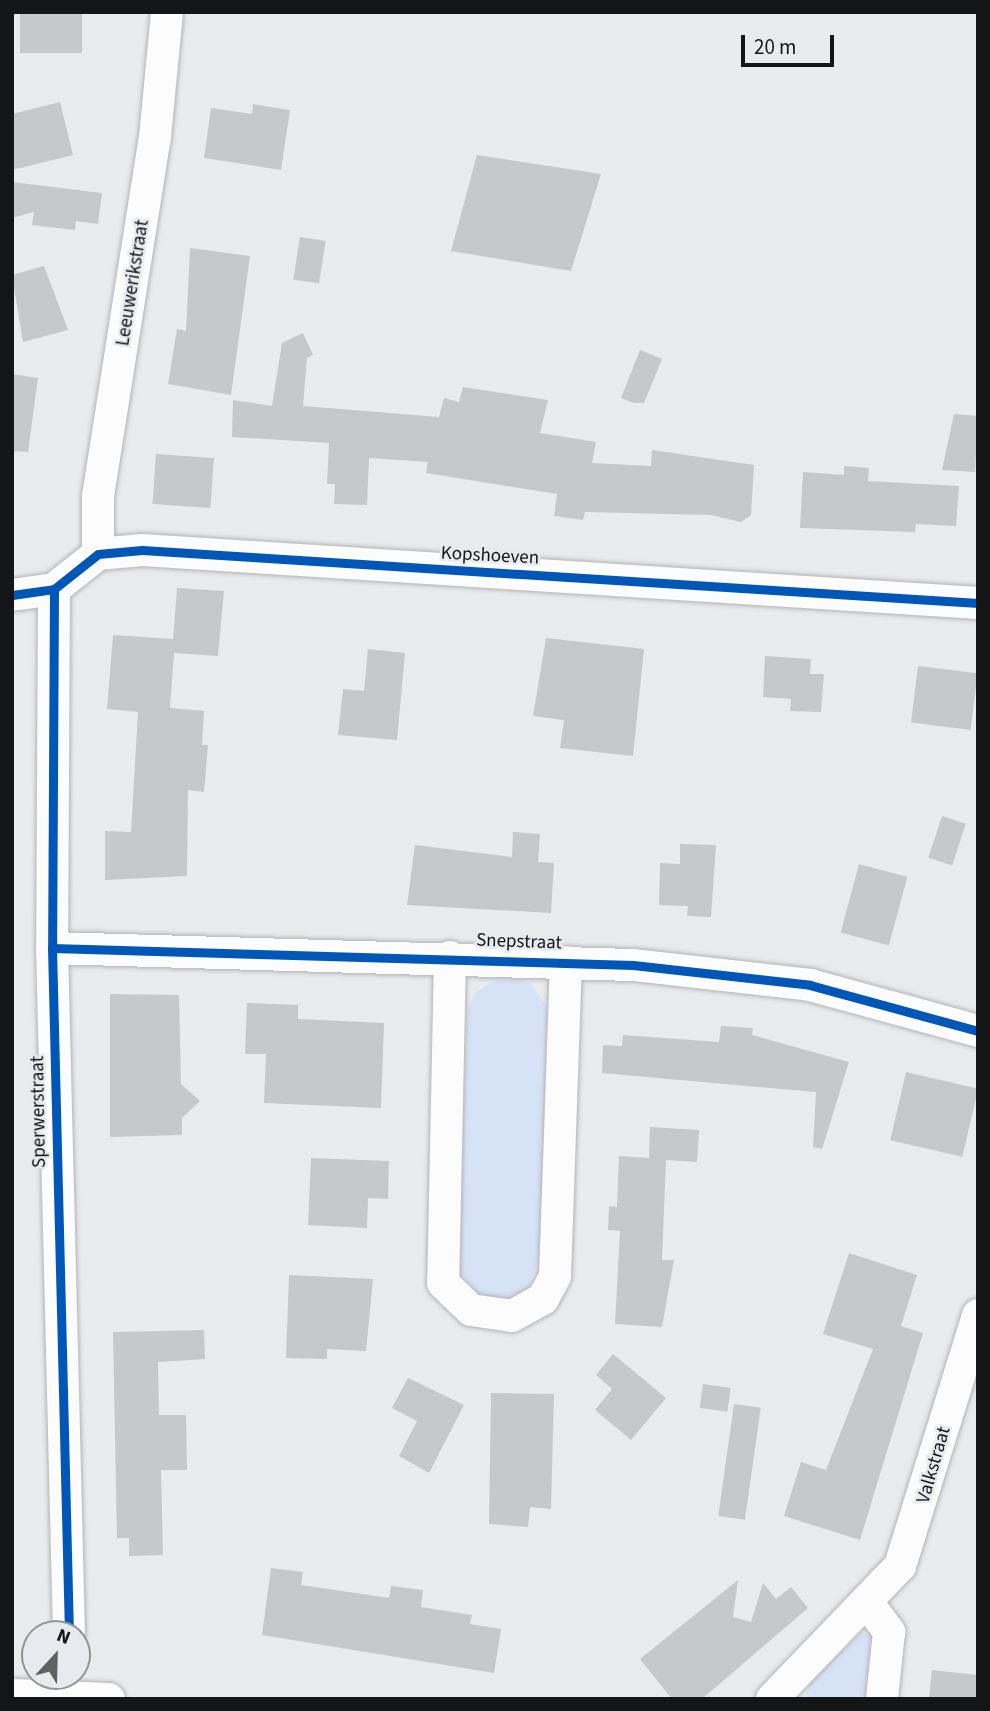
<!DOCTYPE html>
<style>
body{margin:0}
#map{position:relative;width:990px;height:1711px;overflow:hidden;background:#e9ebed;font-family:"Source Sans 3",sans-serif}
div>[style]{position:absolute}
.green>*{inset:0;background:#d6e2f6}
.building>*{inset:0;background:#c7c8ca;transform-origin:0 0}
.roads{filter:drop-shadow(0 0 2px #b3b4b6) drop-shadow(0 0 2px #b3b4b6)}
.minor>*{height:32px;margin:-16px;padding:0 16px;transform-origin:16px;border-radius:16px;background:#fcfcfc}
.cycleway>*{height:9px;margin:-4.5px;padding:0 4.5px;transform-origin:4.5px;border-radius:4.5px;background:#0057b8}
span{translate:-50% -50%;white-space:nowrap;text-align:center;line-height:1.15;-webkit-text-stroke:5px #e7eaef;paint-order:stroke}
.street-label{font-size:19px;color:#141517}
.frame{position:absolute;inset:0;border:14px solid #141517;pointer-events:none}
.north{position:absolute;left:21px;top:1620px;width:70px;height:70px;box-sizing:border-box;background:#e7eaef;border:2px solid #939599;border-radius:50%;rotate:22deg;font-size:19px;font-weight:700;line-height:28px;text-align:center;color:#141517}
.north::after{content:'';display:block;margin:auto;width:24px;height:32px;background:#5f6062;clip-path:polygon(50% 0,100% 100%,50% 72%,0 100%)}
.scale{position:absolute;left:741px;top:35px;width:93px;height:32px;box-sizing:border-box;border:4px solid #141517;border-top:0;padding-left:9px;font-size:21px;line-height:24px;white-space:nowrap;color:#141517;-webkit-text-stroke:5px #e7eaef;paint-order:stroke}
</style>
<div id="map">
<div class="green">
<div style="clip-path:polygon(498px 978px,529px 982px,549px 1009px,541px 1256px,525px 1294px,505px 1302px,481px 1298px,458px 1270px,467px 1010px,474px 994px)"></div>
<div style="clip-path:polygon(862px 1632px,876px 1637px,871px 1699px,806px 1699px,809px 1682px)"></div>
</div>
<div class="building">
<div style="left:20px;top:12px;width:62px;height:41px"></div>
<div style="clip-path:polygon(60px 102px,73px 155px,12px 170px,12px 114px)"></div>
<div style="clip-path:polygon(253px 104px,290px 110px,281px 170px,204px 158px,211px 108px,252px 114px)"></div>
<div style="clip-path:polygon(477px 155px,601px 174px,571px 271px,451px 251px)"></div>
<div style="clip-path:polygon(12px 182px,102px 193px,98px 224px,76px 221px,75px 230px,32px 225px,34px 212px,12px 218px)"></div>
<div style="left:300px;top:237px;width:26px;height:43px;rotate:9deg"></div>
<div style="clip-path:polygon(190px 248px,250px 256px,231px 395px,168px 384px,177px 329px,186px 331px)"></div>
<div style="clip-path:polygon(44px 266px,68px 330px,23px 342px,12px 275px)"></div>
<div style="clip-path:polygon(303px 333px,313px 355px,307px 358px,303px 406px,439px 417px,444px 398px,459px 402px,463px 387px,548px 400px,540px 433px,596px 442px,592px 463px,651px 466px,652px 450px,754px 465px,751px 515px,741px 522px,711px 515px,585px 512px,583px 520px,554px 516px,557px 494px,426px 473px,428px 462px,369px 458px,367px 505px,334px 504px,335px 484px,327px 484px,329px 443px,232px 437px,233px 400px,272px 406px,282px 343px)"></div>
<div style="clip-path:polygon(640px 350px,662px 359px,644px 403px,634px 403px,621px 398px)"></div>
<div style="clip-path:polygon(12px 374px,38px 378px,28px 452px,12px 451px)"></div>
<div style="clip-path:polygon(954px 414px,978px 416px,975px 472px,942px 470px)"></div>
<div style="left:156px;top:454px;width:58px;height:50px;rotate:4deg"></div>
<div style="clip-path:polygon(844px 466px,869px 468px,868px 481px,959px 486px,956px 526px,916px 524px,915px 532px,800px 528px,803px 472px,844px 475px)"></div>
<div style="clip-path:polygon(177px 588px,224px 591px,218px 656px,174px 653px,170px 708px,204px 711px,202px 745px,208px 745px,204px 792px,188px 790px,187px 876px,105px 880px,105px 831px,131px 832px,138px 712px,107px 709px,113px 635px,173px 639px)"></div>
<div style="clip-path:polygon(546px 638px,644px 649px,633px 756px,560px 748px,564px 720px,533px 716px)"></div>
<div style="clip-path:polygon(368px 649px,405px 653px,397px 740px,338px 735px,343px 689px,364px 691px)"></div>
<div style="clip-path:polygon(765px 656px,811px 659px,810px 674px,824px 674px,821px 712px,790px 711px,791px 699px,763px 697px)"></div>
<div style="left:918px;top:666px;width:60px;height:57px;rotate:7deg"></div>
<div style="left:942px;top:816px;width:25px;height:44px;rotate:18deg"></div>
<div style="clip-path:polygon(513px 832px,540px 834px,538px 862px,554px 863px,551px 913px,407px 905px,415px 845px,512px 857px)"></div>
<div style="clip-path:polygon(680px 844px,716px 845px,711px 917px,687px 916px,688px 906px,659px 905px,660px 863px,680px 864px)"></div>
<div style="left:859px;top:864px;width:50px;height:71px;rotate:15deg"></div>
<div style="clip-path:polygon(110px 994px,179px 995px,181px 1084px,200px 1101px,182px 1118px,182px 1135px,110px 1137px)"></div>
<div style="clip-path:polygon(247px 1003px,298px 1005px,298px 1019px,384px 1023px,381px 1108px,264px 1103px,266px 1054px,245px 1054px)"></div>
<div style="clip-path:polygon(721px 1026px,753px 1028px,752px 1035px,849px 1062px,822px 1149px,813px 1147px,816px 1092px,602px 1073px,603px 1045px,622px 1046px,623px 1035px,719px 1042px)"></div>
<div style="left:906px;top:1072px;width:74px;height:70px;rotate:13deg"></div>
<div style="clip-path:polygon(650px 1127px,699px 1130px,697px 1162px,666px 1160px,662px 1260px,674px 1260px,662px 1327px,615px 1324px,620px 1231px,608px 1230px,609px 1206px,617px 1207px,619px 1156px,649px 1158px)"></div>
<div style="clip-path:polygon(311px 1158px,389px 1161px,388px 1199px,368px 1198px,367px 1228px,308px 1225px)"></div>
<div style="clip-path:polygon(849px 1253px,917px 1275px,901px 1326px,923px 1333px,860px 1540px,784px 1516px,801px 1462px,826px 1470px,873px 1349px,823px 1334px)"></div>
<div style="clip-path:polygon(289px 1275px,373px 1279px,366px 1351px,327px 1349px,327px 1359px,286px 1358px)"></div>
<div style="clip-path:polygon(204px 1330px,205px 1359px,158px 1362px,159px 1415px,186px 1415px,187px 1470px,161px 1470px,163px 1555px,129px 1556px,129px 1538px,117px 1538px,113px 1332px)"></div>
<div style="clip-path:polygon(613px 1354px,666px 1398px,631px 1440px,595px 1410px,612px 1389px,596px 1375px)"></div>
<div style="clip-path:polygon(408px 1378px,464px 1405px,429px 1473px,399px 1456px,417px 1421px,392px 1408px)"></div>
<div style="left:703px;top:1384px;width:28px;height:24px;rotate:8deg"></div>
<div style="clip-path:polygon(491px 1393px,554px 1394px,551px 1509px,530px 1507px,528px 1527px,489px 1524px)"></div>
<div style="left:734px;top:1404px;width:27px;height:113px;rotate:8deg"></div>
<div style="clip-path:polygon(271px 1568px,303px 1572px,301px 1585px,389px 1598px,391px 1586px,423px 1590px,421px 1607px,472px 1615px,470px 1624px,501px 1629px,494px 1673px,262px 1635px)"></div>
<div style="clip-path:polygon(738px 1580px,733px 1617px,751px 1622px,763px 1583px,776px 1599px,791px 1587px,808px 1608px,702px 1699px,672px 1699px,640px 1659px)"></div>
<div style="clip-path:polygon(932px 1670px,978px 1675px,978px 1699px,929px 1699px)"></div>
</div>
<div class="roads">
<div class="minor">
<div style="left:98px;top:554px;width:58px;rotate:-90deg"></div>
<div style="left:98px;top:496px;width:363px;rotate:-81deg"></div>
<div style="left:155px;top:137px;width:126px;rotate:-84.5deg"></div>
<div style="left:54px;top:589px;width:359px;rotate:90.3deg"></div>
<div style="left:52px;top:948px;width:686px;rotate:88.58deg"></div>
<div style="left:12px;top:595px;width:42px;rotate:-8.1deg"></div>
<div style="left:54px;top:589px;width:56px;rotate:-38.5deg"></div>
<div style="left:98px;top:554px;width:44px;rotate:-5.2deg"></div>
<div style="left:142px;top:550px;width:838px;rotate:3.63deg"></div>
<div style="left:52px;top:948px;width:581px;rotate:1.68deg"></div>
<div style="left:633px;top:965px;width:178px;rotate:6.4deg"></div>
<div style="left:810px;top:985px;width:174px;rotate:15.3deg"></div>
<div style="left:450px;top:957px;width:326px;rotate:91.2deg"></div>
<div style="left:443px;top:1283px;width:39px;rotate:44deg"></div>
<div style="left:471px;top:1310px;width:41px;rotate:8.3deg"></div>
<div style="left:512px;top:1316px;width:35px;rotate:-29deg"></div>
<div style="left:543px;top:1299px;width:26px;rotate:-62deg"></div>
<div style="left:555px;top:1276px;width:314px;rotate:-88deg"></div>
<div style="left:869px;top:1605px;width:34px;rotate:53deg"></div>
<div style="left:889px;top:1632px;width:67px;rotate:96deg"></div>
<div style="left:12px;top:1695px;width:97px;rotate:2.4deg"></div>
<div style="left:772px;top:1699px;width:185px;rotate:-46.1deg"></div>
<div style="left:900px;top:1566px;width:263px;rotate:-72.7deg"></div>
</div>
</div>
<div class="cycleway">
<div style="left:54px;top:589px;width:359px;rotate:90.3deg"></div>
<div style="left:52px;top:948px;width:686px;rotate:88.58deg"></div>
<div style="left:12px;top:595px;width:42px;rotate:-8.1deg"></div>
<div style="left:54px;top:589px;width:56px;rotate:-38.5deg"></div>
<div style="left:98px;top:554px;width:44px;rotate:-5.2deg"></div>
<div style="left:142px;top:550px;width:838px;rotate:3.63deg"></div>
<div style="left:52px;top:948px;width:581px;rotate:1.68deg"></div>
<div style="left:633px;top:965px;width:178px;rotate:6.4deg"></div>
<div style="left:810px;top:985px;width:174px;rotate:15.3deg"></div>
</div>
<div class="street-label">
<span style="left:133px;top:283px;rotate:-81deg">Leeuwerikstraat</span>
<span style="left:490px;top:556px;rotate:3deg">Kopshoeven</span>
<span style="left:519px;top:942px;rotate:2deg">Snepstraat</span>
<span style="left:39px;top:1112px;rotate:-91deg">Sperwerstraat</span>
<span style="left:934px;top:1465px;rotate:-74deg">Valkstraat</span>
</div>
<div class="frame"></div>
<div class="north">N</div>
<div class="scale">20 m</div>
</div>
